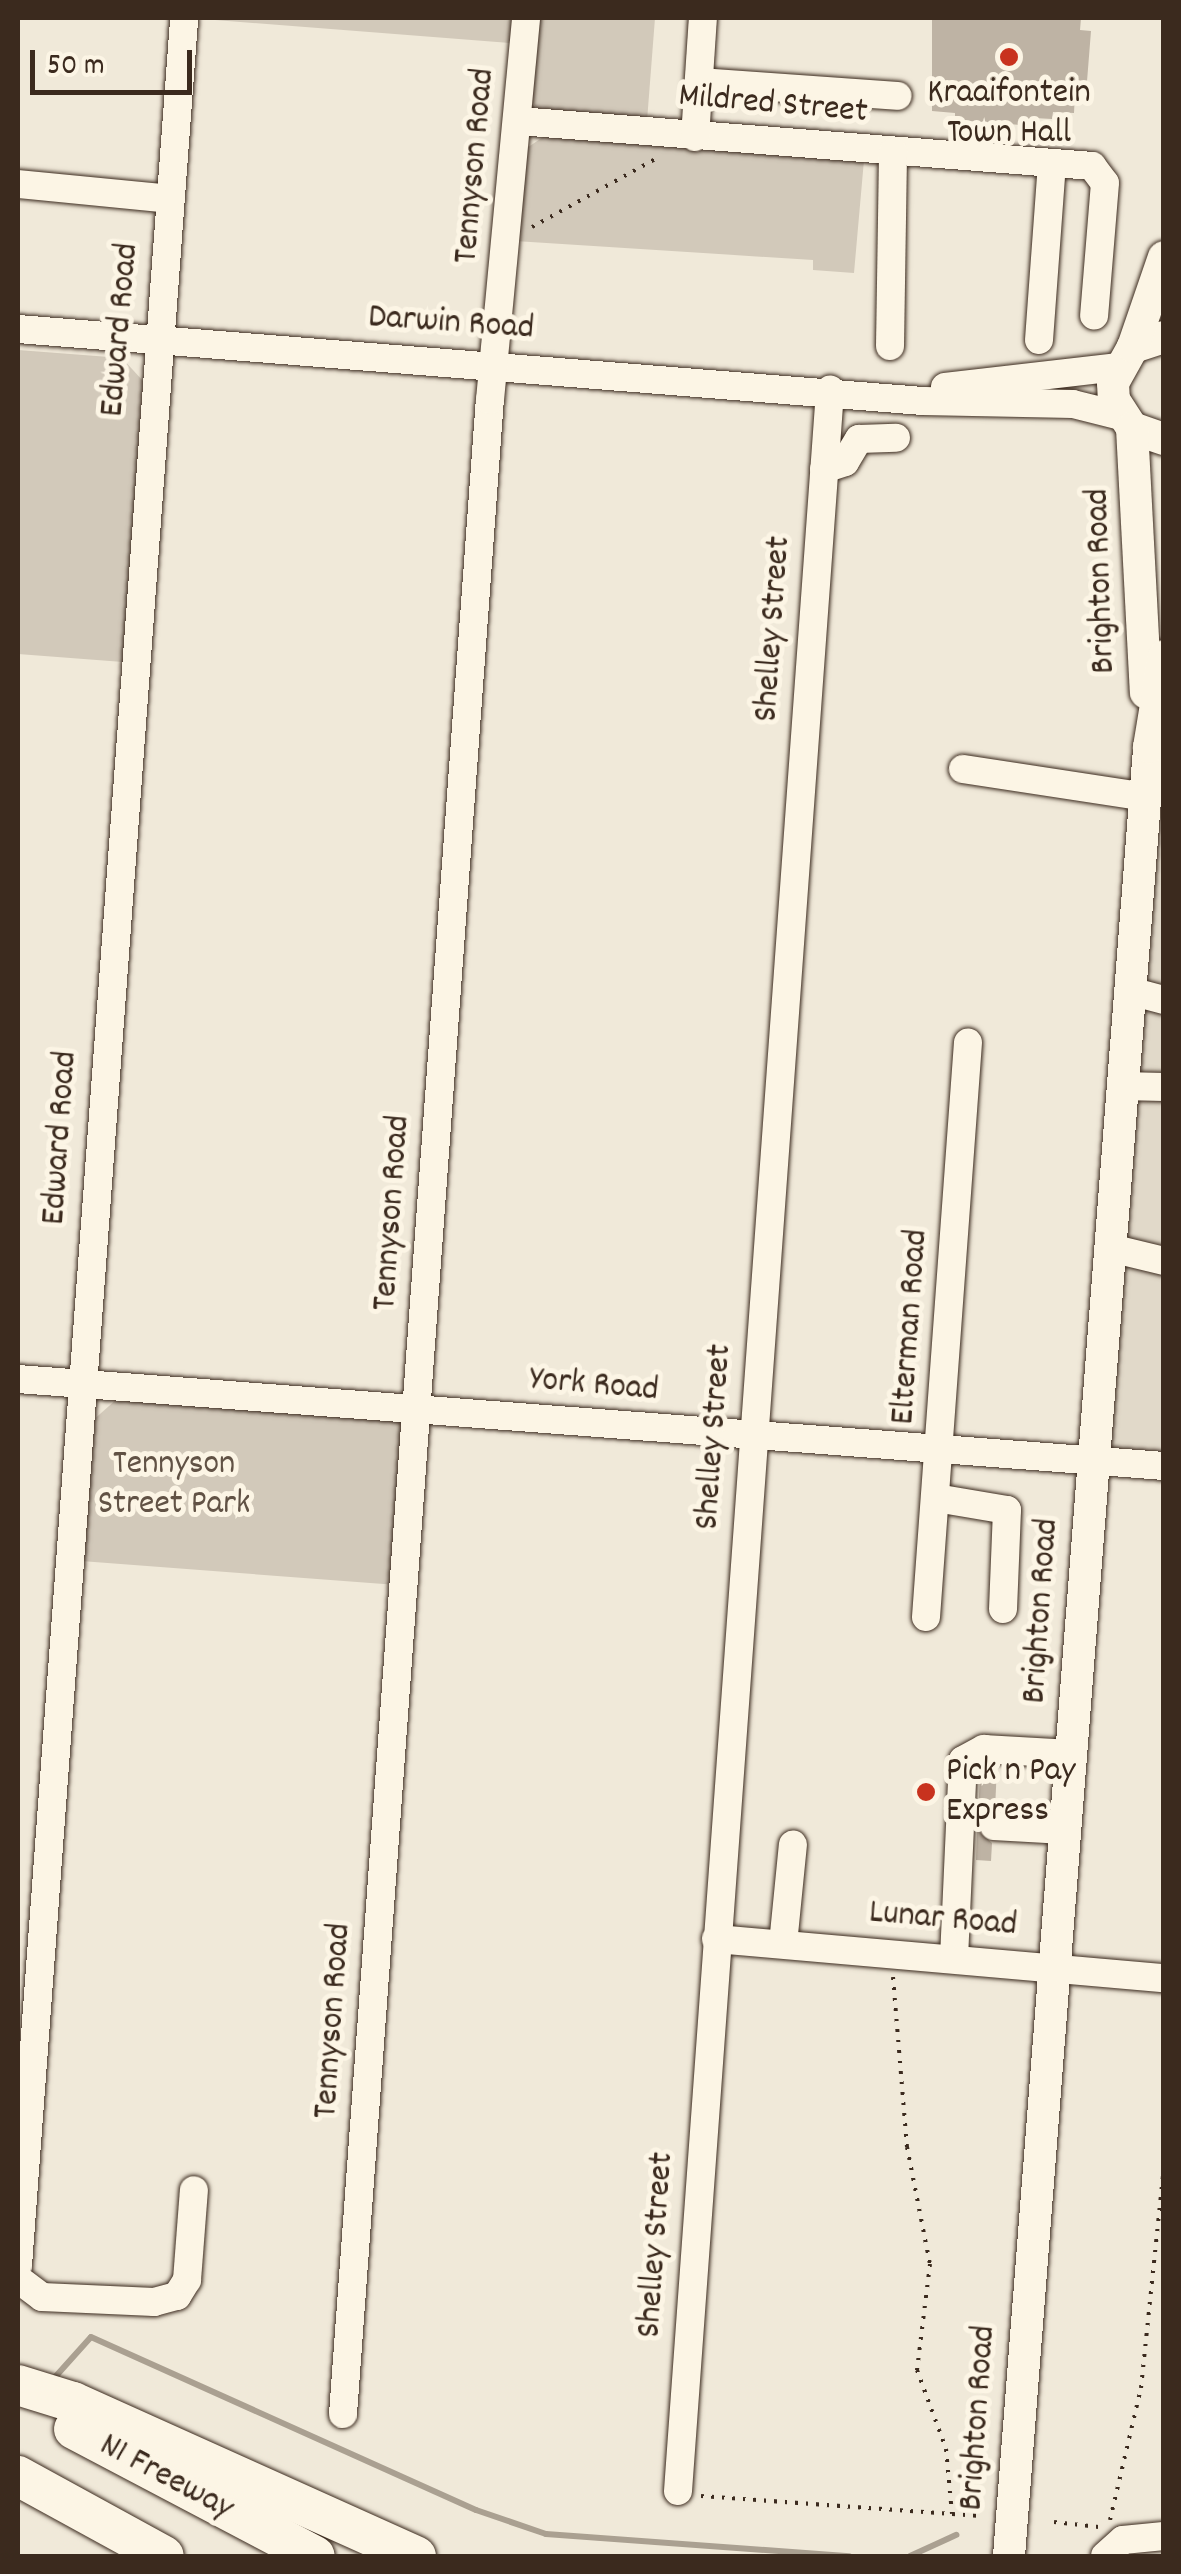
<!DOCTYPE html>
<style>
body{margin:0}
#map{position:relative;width:1181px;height:2574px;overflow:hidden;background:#f0e9d9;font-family:Dekko,sans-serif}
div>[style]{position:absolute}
.built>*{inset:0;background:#e1d9c9}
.green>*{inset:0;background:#d2c9ba}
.stream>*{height:6px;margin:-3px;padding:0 3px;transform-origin:3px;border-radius:3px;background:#aaa091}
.building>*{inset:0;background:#beb3a4}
.path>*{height:4px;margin-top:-2px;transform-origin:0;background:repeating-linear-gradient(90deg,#3b2a1e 0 2.5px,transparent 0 10.5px)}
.roads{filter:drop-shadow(0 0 2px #3b2a1e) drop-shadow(0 0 2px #3b2a1e)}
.minor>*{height:28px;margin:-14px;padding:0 14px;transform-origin:14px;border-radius:14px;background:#fcf5e5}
.major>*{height:32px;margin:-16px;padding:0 16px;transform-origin:16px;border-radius:16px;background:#fcf5e5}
.highway>*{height:40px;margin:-20px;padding:0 20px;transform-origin:20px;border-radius:20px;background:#fcf5e5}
.dots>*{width:28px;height:28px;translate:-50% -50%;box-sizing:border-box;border:5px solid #fcf5e5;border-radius:50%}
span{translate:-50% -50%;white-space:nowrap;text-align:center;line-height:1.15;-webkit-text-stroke:10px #fcf5e5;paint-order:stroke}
.poi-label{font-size:35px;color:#3b2a1e}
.left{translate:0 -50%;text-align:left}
.street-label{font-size:35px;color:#3b2a1e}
.park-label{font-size:35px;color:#615245}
.frame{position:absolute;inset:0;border:20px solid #3b2a1e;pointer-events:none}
.scale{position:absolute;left:30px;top:50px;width:162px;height:45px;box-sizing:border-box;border:5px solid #3b2a1e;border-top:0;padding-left:12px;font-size:30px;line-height:35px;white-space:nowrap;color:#3b2a1e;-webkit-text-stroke:8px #fcf5e5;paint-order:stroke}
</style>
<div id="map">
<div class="built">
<div style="clip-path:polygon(1163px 670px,1163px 1464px,1095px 1459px)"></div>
</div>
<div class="green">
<div style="clip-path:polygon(190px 18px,513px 18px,511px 43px)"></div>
<div style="clip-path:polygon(532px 18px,655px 18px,647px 121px,537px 108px,528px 97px)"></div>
<div style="clip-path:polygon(543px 137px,864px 160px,854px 273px,813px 270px,813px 260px,515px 241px,524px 150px)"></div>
<div style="clip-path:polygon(18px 350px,122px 358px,143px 381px,123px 662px,18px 654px)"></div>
<div style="clip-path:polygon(118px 1398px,396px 1421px,402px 1426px,397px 1585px,81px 1561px,91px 1422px)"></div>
</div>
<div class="stream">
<div style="left:56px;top:2376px;width:52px;rotate:-48.1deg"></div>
<div style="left:91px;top:2337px;width:422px;rotate:24.2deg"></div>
<div style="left:476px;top:2510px;width:74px;rotate:18.9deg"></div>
<div style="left:546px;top:2534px;width:304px;rotate:4.2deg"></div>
<div style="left:910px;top:2556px;width:51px;rotate:-24.5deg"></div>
</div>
<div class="building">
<div style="clip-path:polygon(932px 18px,1081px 18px,1080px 30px,1091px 31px,1086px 94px,1075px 93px,1074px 113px,1053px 112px,1052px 119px,1034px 118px,1033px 126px,955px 120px,955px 113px,932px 111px)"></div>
<div style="clip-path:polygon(997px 1767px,995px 1809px,978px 1821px,980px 1771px)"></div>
<div style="clip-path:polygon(977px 1830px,992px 1843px,991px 1861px,976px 1860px)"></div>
</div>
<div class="path">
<div style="left:532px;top:227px;width:145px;rotate:-28.9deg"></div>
<div style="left:893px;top:1977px;width:171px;rotate:85.3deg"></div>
<div style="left:907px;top:2147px;width:119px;rotate:78.9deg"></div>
<div style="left:930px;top:2264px;width:107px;rotate:97deg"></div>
<div style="left:917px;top:2370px;width:84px;rotate:69.8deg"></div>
<div style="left:946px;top:2449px;width:65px;rotate:84.7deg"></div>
<div style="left:701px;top:2496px;width:280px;rotate:4.1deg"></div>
<div style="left:1110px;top:2520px;width:136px;rotate:-76.8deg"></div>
<div style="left:1141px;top:2388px;width:222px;rotate:-84.1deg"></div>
<div style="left:1054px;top:2522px;width:45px;rotate:6.3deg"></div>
</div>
<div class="roads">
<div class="minor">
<div style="left:699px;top:82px;width:199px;rotate:4deg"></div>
<div style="left:518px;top:121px;width:576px;rotate:4.48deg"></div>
<div style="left:1092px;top:166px;width:21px;rotate:53deg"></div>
<div style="left:1105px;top:183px;width:133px;rotate:94.7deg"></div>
<div style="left:695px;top:137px;width:119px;rotate:-86.2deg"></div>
<div style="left:18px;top:184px;width:153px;rotate:5.6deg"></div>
<div style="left:18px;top:329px;width:908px;rotate:4.55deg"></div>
<div style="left:923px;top:401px;width:150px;rotate:1.1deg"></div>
<div style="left:1073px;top:404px;width:49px;rotate:14deg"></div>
<div style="left:1039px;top:340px;width:177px;rotate:-85.8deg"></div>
<div style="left:890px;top:346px;width:194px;rotate:-89.1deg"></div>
<div style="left:945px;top:387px;width:173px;rotate:-6.6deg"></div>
<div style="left:824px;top:469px;width:22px;rotate:-18deg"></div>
<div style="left:845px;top:462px;width:27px;rotate:-59deg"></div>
<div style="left:859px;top:439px;width:37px;rotate:-2deg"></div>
<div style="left:963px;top:769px;width:184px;rotate:8.7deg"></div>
<div style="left:1130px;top:991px;width:35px;rotate:15deg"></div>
<div style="left:1122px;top:1086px;width:42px;rotate:1.4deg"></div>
<div style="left:1110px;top:1248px;width:56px;rotate:13.5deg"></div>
<div style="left:18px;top:1379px;width:1149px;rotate:4.34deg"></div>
<div style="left:936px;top:1498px;width:72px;rotate:9.6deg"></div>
<div style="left:1007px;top:1510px;width:99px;rotate:92.3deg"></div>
<div style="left:926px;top:1617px;width:576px;rotate:-85.82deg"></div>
<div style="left:994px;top:1826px;width:70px;rotate:3.3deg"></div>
<div style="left:716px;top:1939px;width:450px;rotate:5deg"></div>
<div style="left:783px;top:1944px;width:100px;rotate:-84.3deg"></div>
<div style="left:954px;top:1958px;width:198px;rotate:-87.4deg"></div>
<div style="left:963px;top:1760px;width:24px;rotate:-28deg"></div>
<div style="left:984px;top:1749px;width:87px;rotate:3.3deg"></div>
<div style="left:18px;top:2265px;width:2253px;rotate:-85.77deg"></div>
<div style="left:18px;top:2279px;width:30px;rotate:37deg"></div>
<div style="left:42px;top:2297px;width:112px;rotate:2.6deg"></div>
<div style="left:154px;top:2302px;width:24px;rotate:-15deg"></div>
<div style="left:177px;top:2296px;width:19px;rotate:-58deg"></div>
<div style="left:187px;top:2280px;width:90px;rotate:-85.6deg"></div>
<div style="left:343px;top:2414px;width:2019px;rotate:-85.83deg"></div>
<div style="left:490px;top:400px;width:384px;rotate:-84.6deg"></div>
<div style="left:678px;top:2491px;width:2107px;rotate:-85.86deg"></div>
<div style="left:1105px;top:2556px;width:24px;rotate:-42deg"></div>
<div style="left:1123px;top:2540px;width:41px;rotate:-5.6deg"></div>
</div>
<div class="major">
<div style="left:1164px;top:337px;width:33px;rotate:162deg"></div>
<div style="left:1133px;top:347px;width:41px;rotate:119.1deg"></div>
<div style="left:1113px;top:383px;width:17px;rotate:87deg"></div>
<div style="left:1114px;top:400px;width:33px;rotate:57deg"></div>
<div style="left:1132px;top:428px;width:34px;rotate:19deg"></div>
<div style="left:1133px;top:347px;width:95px;rotate:-71deg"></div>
<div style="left:1132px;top:428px;width:265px;rotate:87deg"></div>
<div style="left:1009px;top:2556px;width:1814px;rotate:-85.57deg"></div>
<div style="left:1149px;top:747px;width:92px;rotate:-80.6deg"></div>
</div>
<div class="highway">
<div style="left:18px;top:2385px;width:58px;rotate:17.2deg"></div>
<div style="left:73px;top:2402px;width:376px;rotate:24.2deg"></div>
<div style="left:74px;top:2429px;width:272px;rotate:27.8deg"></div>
<div style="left:18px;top:2476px;width:166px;rotate:28.7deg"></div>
</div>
</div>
<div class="dots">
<div style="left:1009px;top:57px;background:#c8321e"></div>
<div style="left:926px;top:1792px;background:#c8321e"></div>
</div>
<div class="poi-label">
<span style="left:1009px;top:114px">Kraaifontein<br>Town Hall</span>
<span class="left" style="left:946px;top:1792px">Pick n Pay<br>Express</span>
</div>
<div class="street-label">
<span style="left:773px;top:105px;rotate:5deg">Mildred Street</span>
<span style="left:476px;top:166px;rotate:-85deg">Tennyson Road</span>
<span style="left:451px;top:324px;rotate:4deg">Darwin Road</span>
<span style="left:121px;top:330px;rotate:-85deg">Edward Road</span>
<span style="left:1102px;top:581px;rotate:-92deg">Brighton Road</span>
<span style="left:774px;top:629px;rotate:-86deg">Shelley Street</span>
<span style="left:61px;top:1138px;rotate:-86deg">Edward Road</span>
<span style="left:393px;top:1213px;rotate:-86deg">Tennyson Road</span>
<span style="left:911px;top:1327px;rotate:-86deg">Elterman Road</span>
<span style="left:594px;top:1386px;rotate:5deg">York Road</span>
<span style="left:715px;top:1437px;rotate:-86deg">Shelley Street</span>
<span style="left:1042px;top:1611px;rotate:-86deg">Brighton Road</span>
<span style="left:943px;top:1920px;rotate:5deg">Lunar Road</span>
<span style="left:334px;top:2021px;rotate:-86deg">Tennyson Road</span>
<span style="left:657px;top:2245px;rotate:-86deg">Shelley Street</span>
<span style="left:979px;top:2418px;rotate:-86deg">Brighton Road</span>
<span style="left:166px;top:2478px;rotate:28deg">N1 Freeway</span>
</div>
<div class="park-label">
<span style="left:174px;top:1485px">Tennyson<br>Street Park</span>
</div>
<div class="frame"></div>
<div class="scale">50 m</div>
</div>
